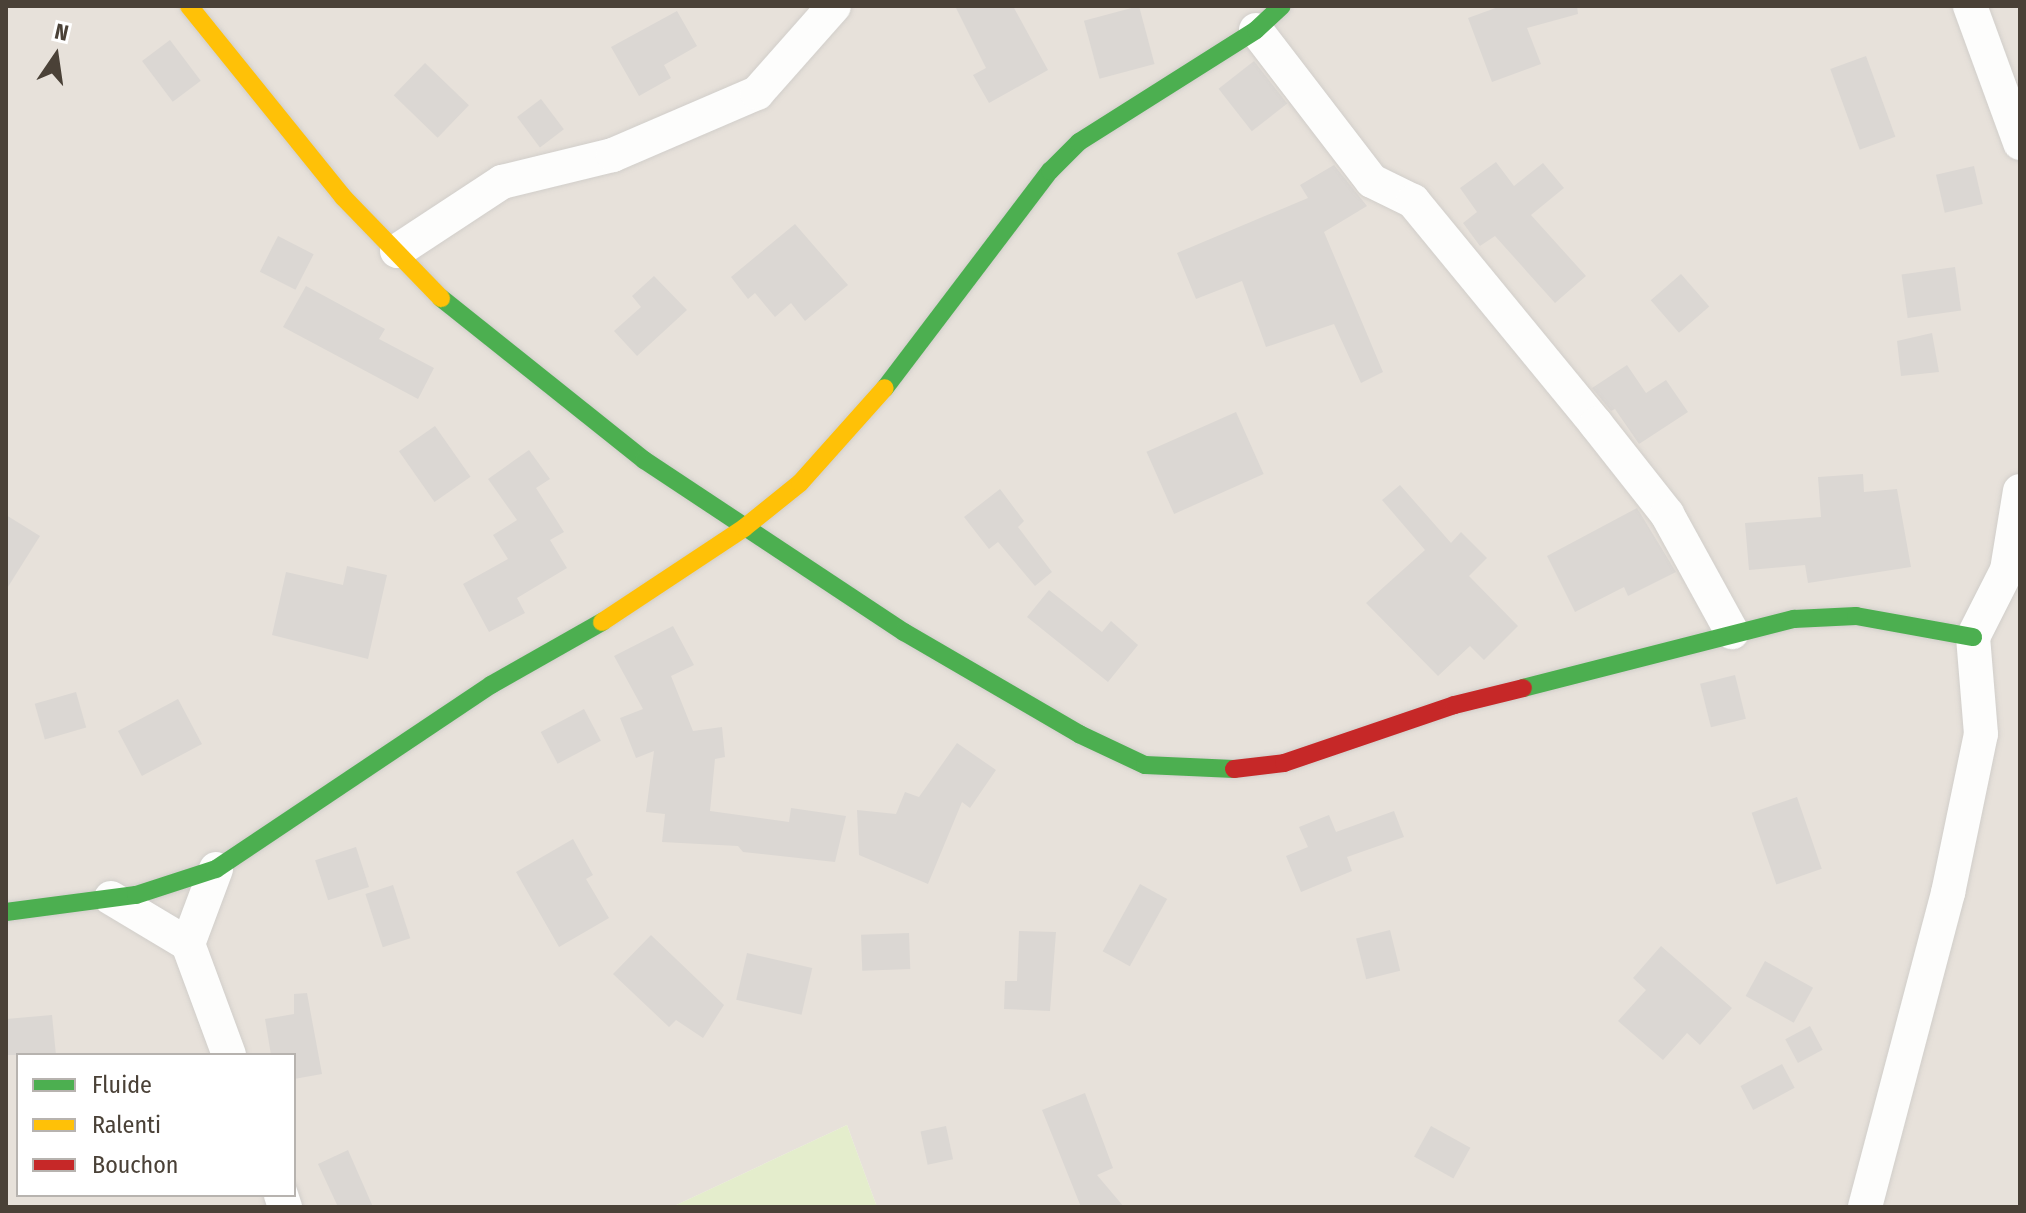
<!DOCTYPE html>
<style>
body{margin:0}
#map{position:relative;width:2026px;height:1213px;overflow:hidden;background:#f3f0ed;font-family:"Fira Sans Condensed",sans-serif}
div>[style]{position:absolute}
.residential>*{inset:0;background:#e7e1da}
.green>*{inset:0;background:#e4edcc}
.building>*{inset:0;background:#dbd7d3;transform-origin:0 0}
.roads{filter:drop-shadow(0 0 2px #d1ceca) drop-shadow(0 0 2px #d1ceca)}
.street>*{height:34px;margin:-17px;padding:0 17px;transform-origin:17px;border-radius:17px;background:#fdfdfc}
.fast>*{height:18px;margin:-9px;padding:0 9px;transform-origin:9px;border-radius:9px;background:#4caf50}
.slow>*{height:18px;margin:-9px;padding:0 9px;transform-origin:9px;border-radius:9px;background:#ffc107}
.jam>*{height:18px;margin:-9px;padding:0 9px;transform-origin:9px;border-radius:9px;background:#c62828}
span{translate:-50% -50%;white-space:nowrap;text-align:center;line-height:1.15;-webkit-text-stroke:7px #fff;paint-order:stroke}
.frame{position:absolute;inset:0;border:8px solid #4a4137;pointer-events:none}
.legend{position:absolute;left:16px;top:1053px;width:280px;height:144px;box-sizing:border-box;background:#fff;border:2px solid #b7b3af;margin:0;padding:10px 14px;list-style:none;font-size:24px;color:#4a4137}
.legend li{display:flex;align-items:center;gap:16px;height:40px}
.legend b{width:40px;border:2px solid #b7b3af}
.north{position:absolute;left:16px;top:16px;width:80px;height:80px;-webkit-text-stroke:6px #fff;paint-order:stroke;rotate:13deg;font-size:22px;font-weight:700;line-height:32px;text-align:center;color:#4a4137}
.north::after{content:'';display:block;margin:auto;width:28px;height:36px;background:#4a4137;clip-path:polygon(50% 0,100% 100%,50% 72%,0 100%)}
</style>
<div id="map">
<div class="residential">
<div style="clip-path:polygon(evenodd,6px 6px,2020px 6px,2020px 1207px,877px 1207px,847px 1125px,672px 1207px,6px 1207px,6px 6px,18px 1055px,294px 1055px,294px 1195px,18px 1195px,18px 1055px)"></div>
</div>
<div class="green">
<div style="clip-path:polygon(847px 1125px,877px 1207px,672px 1207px)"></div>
</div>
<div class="building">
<div style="clip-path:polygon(955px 6px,1013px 6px,1048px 70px,989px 103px,973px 75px,986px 68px)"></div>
<div style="left:1139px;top:6px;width:60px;height:57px;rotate:75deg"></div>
<div style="clip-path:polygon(1501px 6px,1577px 6px,1578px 14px,1527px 28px,1541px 64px,1492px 82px,1468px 18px)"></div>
<div style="clip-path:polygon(677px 11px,697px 46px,664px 65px,671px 78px,639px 96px,611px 47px)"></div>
<div style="left:170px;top:40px;width:51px;height:35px;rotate:53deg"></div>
<div style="left:1866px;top:56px;width:86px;height:38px;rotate:70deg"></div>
<div style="left:1254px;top:61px;width:54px;height:45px;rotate:52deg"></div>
<div style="left:425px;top:63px;width:61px;height:45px;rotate:44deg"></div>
<div style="left:541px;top:99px;width:38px;height:30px;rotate:53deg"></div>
<div style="clip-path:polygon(1496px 162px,1514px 186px,1543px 163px,1564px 188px,1531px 215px,1586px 276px,1555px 303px,1495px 236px,1480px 246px,1463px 223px,1477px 212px,1460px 188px)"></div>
<div style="clip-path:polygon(1334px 165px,1367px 206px,1324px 232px,1383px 372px,1361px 383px,1334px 324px,1266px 347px,1242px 281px,1196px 299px,1177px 253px,1308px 198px,1300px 185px)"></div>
<div style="left:1974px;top:166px;width:39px;height:39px;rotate:77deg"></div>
<div style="clip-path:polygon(795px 224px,848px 285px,805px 321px,791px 303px,775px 317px,755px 293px,748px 299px,731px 277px)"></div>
<div style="left:278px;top:236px;width:40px;height:40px;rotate:27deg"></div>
<div style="left:1955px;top:267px;width:44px;height:54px;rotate:82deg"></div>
<div style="left:1681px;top:274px;width:43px;height:40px;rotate:49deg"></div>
<div style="clip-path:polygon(654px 276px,687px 310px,637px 356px,614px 331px,641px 307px,632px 296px)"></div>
<div style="clip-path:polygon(306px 286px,385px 329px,379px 339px,434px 368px,418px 399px,283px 327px)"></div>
<div style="clip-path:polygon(1932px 333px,1939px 372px,1901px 376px,1897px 341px)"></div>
<div style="clip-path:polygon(1627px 365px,1646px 393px,1666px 380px,1688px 412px,1639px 444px,1615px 409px,1611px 411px,1592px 388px)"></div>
<div style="left:1236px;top:412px;width:68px;height:98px;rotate:66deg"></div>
<div style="left:435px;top:426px;width:62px;height:44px;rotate:55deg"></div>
<div style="clip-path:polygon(529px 450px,550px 479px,536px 488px,564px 532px,550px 540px,567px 568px,517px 598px,525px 613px,489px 632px,463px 584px,508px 559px,493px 535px,517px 520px,488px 479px)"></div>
<div style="clip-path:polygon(1863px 474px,1864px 492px,1897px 489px,1911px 567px,1808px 583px,1805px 565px,1749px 570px,1745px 523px,1821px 517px,1818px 477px)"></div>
<div style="clip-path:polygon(1400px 485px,1451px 543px,1461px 532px,1487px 558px,1469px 576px,1518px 626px,1484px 660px,1470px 646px,1438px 676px,1366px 603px,1425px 550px,1382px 500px)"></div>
<div style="clip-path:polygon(1000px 489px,1024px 521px,1018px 527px,1052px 572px,1035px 586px,998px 542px,989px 549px,964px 517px)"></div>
<div style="clip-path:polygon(1637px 508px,1676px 572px,1628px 596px,1624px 587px,1575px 612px,1547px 556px)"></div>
<div style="clip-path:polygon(6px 515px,40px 536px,6px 590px)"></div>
<div style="clip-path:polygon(347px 566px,387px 575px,368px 659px,272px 635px,286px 572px,343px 585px)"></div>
<div style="clip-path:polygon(1049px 590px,1102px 632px,1111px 621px,1138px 645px,1108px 682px,1027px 617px)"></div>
<div style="clip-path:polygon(673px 626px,694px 665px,671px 676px,693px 731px,722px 727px,725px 757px,715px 759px,710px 811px,789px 822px,791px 808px,846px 816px,835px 862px,743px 852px,738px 846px,662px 842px,665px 814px,646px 812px,654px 751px,636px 758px,620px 718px,643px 709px,614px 656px)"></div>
<div style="left:1735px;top:675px;width:45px;height:36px;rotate:76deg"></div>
<div style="left:76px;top:692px;width:37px;height:43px;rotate:74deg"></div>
<div style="left:178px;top:699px;width:51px;height:68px;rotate:62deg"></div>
<div style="left:584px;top:709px;width:36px;height:49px;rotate:62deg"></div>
<div style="clip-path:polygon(957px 743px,996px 770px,970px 808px,962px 802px,928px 884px,859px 855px,857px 810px,896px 814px,905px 792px,919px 797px)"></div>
<div style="left:1797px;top:797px;width:76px;height:48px;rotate:71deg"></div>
<div style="clip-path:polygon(1394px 811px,1404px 837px,1347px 857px,1352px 871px,1301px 892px,1286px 856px,1308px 847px,1299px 827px,1329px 815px,1336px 832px)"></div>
<div style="clip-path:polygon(573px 839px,593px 875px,586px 879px,609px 918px,559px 947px,516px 872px)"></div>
<div style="left:356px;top:847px;width:42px;height:43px;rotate:72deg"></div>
<div style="left:1140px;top:884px;width:31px;height:77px;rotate:29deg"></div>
<div style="left:393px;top:885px;width:56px;height:29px;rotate:72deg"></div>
<div style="left:1390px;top:930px;width:42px;height:35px;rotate:76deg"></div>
<div style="clip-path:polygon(1019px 931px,1056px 932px,1050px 1011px,1004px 1009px,1005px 981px,1017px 981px)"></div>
<div style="left:909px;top:933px;width:36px;height:48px;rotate:88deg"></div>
<div style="clip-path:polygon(651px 935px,724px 1005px,703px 1038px,676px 1020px,669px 1027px,613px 974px)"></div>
<div style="clip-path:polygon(1661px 946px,1732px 1008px,1700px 1045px,1687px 1033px,1663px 1060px,1618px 1021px,1646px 990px,1633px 978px)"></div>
<div style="left:747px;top:953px;width:67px;height:48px;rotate:13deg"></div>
<div style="left:1765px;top:961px;width:55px;height:40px;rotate:29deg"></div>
<div style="clip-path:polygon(307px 993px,322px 1074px,294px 1079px,294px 1055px,271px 1055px,265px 1019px,294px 1014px,294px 994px)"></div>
<div style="clip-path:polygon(52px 1015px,56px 1055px,6px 1055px,6px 1019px)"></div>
<div style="left:1810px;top:1026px;width:27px;height:28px;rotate:62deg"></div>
<div style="left:1782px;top:1064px;width:27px;height:47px;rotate:62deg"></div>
<div style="clip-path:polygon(1085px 1093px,1113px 1168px,1097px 1175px,1124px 1207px,1081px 1207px,1042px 1110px)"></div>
<div style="left:946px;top:1126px;width:34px;height:26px;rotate:78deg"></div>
<div style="left:1431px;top:1126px;width:45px;height:35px;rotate:29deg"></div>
<div style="clip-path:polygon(348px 1150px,373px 1207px,338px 1207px,318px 1164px)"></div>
</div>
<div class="roads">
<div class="street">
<div style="left:1970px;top:6px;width:146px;rotate:69.9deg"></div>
<div style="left:1256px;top:30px;width:190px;rotate:52.5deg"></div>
<div style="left:1372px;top:181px;width:46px;rotate:26deg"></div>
<div style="left:1413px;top:201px;width:288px;rotate:50.6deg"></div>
<div style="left:1596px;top:424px;width:115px;rotate:51.7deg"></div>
<div style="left:1667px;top:514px;width:135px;rotate:61.2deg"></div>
<div style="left:397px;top:251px;width:126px;rotate:-33.3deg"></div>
<div style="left:502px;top:182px;width:114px;rotate:-13.7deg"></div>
<div style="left:613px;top:155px;width:157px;rotate:-23.3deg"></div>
<div style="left:757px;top:93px;width:116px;rotate:-48.5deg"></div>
<div style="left:111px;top:898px;width:90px;rotate:30.9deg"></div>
<div style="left:188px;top:944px;width:118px;rotate:69.7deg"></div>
<div style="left:188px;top:944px;width:80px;rotate:-69.5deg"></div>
<div style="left:281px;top:1195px;width:13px;rotate:72deg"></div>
<div style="left:1865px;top:1207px;width:325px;rotate:-75.2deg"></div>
<div style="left:1948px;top:893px;width:162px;rotate:-78.3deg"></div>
<div style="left:1981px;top:734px;width:97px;rotate:-94.7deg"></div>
<div style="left:1973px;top:637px;width:75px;rotate:-63.1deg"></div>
<div style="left:2007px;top:570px;width:80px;rotate:-80.7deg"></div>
</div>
<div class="fast">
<div style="left:441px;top:298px;width:260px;rotate:38.6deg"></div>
<div style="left:644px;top:460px;width:312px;rotate:33.5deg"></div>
<div style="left:904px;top:632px;width:203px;rotate:30.2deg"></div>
<div style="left:1079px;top:734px;width:73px;rotate:25.2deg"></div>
<div style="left:1145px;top:765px;width:89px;rotate:2.6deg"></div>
<div style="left:885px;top:388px;width:273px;rotate:-52.8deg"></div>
<div style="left:1050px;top:171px;width:41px;rotate:-45deg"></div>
<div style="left:1079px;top:142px;width:209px;rotate:-32.3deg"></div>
<div style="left:1256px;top:30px;width:35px;rotate:-43deg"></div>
<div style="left:1523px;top:688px;width:280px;rotate:-14.3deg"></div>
<div style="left:1794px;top:619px;width:62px;rotate:-2.8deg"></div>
<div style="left:1856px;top:616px;width:119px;rotate:10.2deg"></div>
<div style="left:6px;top:912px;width:131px;rotate:-7.5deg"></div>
<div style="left:136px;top:895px;width:84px;rotate:-18deg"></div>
<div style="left:216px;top:869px;width:331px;rotate:-33.8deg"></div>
<div style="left:491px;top:685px;width:128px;rotate:-29.6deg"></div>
</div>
<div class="slow">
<div style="left:189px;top:6px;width:245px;rotate:51.1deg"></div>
<div style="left:343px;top:197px;width:141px;rotate:45.9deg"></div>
<div style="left:602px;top:622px;width:170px;rotate:-33.5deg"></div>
<div style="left:744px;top:528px;width:72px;rotate:-38.8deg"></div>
<div style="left:800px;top:483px;width:127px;rotate:-48.2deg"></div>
</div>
<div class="jam">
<div style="left:1234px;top:769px;width:50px;rotate:-6.8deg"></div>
<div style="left:1284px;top:763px;width:180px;rotate:-18.8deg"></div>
<div style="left:1454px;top:705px;width:71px;rotate:-13.8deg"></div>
</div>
</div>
<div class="frame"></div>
<ul class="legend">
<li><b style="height:10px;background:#4caf50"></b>Fluide</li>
<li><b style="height:10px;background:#ffc107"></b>Ralenti</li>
<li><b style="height:10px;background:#c62828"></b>Bouchon</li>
</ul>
<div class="north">N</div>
</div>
